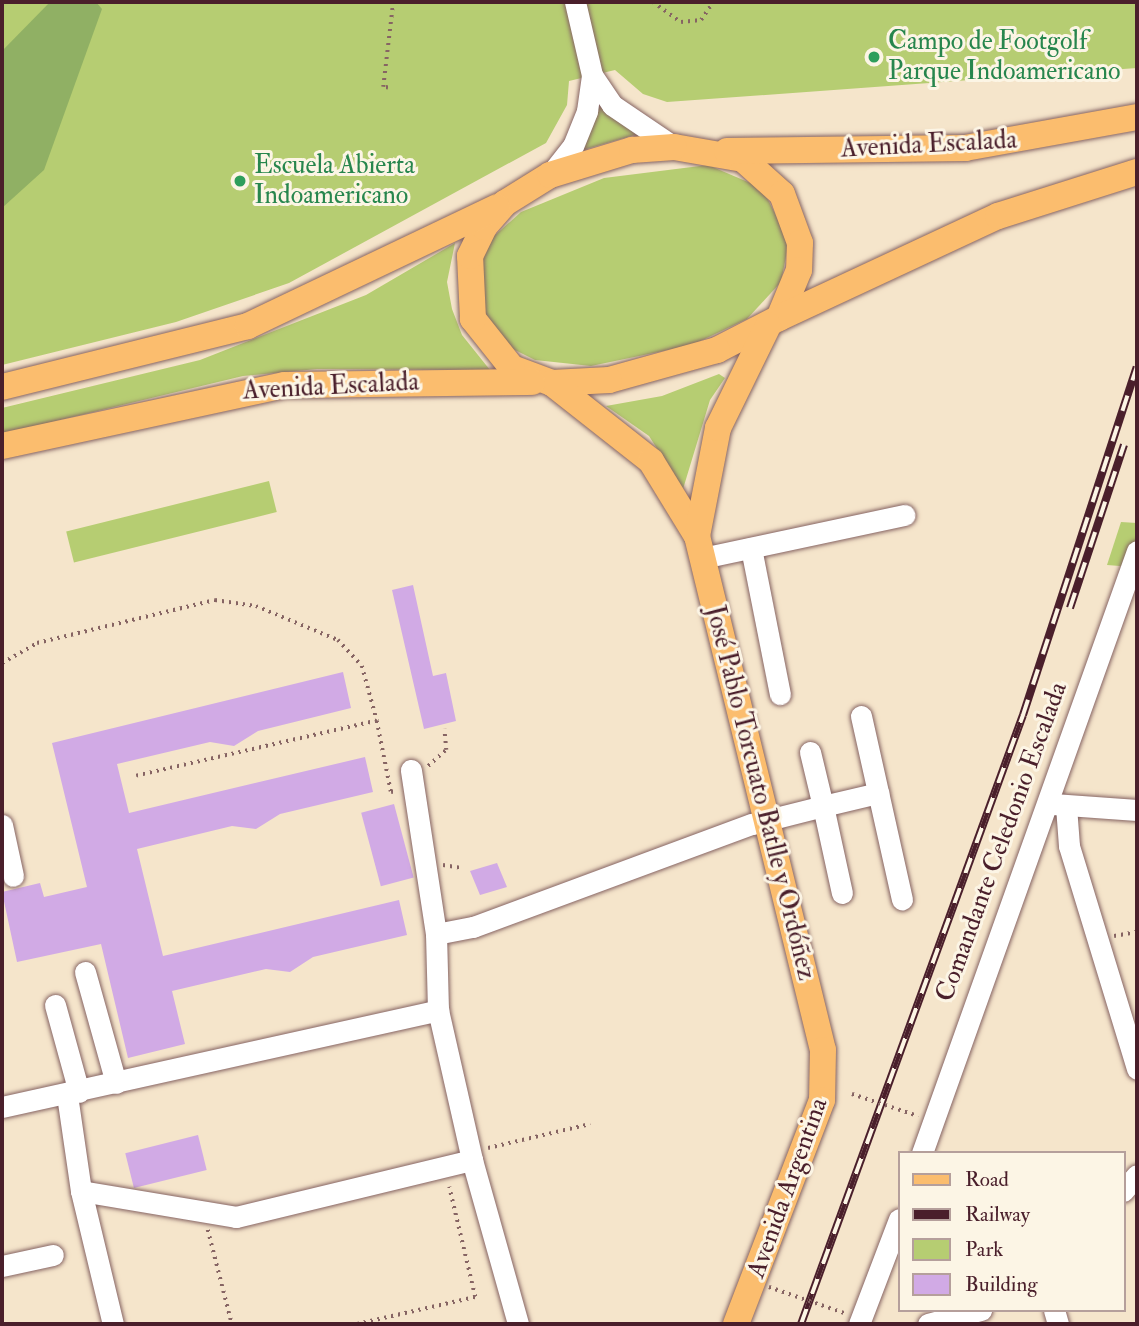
<!DOCTYPE html>
<meta charset="utf-8">
<style>
body{margin:0}
#map{position:relative;width:1139px;height:1326px;overflow:hidden;background:#f5e5cb;font-family:"IM FELL Double Pica",serif}
div>[style]{position:absolute}
.green>*{inset:0;background:#b6cd72;transform-origin:0 0}
.forest>*{inset:0;background:#90b064}
.building>*{inset:0;background:#d1aae5;transform-origin:0 0}
.path>*{height:3.5px;margin-top:-1.75px;transform-origin:0;background:repeating-linear-gradient(90deg,#866463 0 2px,transparent 0 7px)}
.roads{filter:drop-shadow(0 0 2px #866463) drop-shadow(0 0 2px #866463)}
.minor>*{height:21px;margin:-10.5px;padding:0 10.5px;transform-origin:10.5px;border-radius:10.5px;background:#fff}
.major>*{height:26px;margin:-13px;padding:0 13px;transform-origin:13px;border-radius:13px;background:#fbbd6e}
.rail>*{height:8px;margin-top:-4px;transform-origin:0;background:repeating-linear-gradient(90deg,#fcf5e5 0 16px,#4a1f2b 0 32px);box-sizing:border-box;border-block:2px solid #4a1f2b}
.path-bridge>*{height:3.5px;margin-top:-1.75px;transform-origin:0;background:repeating-linear-gradient(90deg,#866463 0 2px,transparent 0 7px)}
.dots>*{width:19px;height:19px;translate:-50% -50%;box-sizing:border-box;border:4px solid #fcf5e5;border-radius:50%}
span{translate:-50% -50%;white-space:nowrap;text-align:center;line-height:1.15;-webkit-text-stroke:6px #fcf5e5;paint-order:stroke}
.leisure-label{font-size:26px;color:#27864d}
.left{translate:0 -50%;text-align:left}
.street-label{font-size:26px;color:#4a1f2b}
.frame{position:absolute;inset:0;border:4px solid #4a1f2b;pointer-events:none}
.legend{position:absolute;left:898px;top:1151px;width:228px;height:161px;box-sizing:border-box;background:#fcf5e5;border:2px solid #b59f9b;margin:0;padding:9px 12px;list-style:none;font-size:21px;color:#4a1f2b}
.legend li{display:flex;align-items:center;gap:14px;height:35px}
.legend b{width:35px;border:2px solid #b59f9b}
</style>
<div id="map">
<div class="green">
<div style="clip-path:polygon(2px 2px,1137px 2px,1137px 68px,667px 102px,643px 94px,615px 70px,569px 81px,567px 105px,546px 143px,289px 283px,176px 322px,2px 365px)"></div>
<div style="clip-path:polygon(595px 90px,638px 134px,576px 152px)"></div>
<div style="clip-path:polygon(708px 165px,762px 188px,789px 241px,781px 282px,747px 319px,692px 345px,591px 366px,535px 360px,511px 348px,480px 312px,483px 258px,492px 238px,521px 212px,604px 178px)"></div>
<div style="clip-path:polygon(455px 243px,447px 282px,452px 309px,462px 335px,490px 370px,317px 369px,243px 376px,2px 434px,2px 408px,200px 360px,366px 295px)"></div>
<div style="clip-path:polygon(719px 374px,725px 378px,710px 400px,683px 489px,649px 436px,606px 406px,662px 396px)"></div>
<div style="left:269px;top:481px;width:32px;height:209px;rotate:76deg"></div>
<div style="clip-path:polygon(1121px 522px,1137px 523px,1133px 567px,1107px 565px)"></div>
</div>
<div class="forest">
<div style="clip-path:polygon(50px 2px,96px 2px,102px 9px,44px 170px,2px 208px,2px 51px)"></div>
</div>
<div class="building">
<div style="clip-path:polygon(413px 585px,433px 676px,446px 673px,456px 721px,424px 729px,392px 590px)"></div>
<div style="clip-path:polygon(343px 672px,351px 708px,258px 731px,234px 746px,210px 742px,117px 764px,129px 813px,365px 757px,373px 792px,280px 814px,256px 829px,232px 826px,137px 849px,163px 956px,399px 900px,407px 935px,313px 957px,290px 972px,266px 969px,172px 991px,185px 1044px,128px 1058px,101px 944px,17px 962px,2px 892px,40px 883px,44px 897px,87px 887px,52px 743px)"></div>
<div style="left:394px;top:804px;width:76px;height:34px;rotate:75deg"></div>
<div style="clip-path:polygon(497px 863px,507px 887px,480px 895px,470px 871px)"></div>
<div style="left:198px;top:1135px;width:36px;height:75px;rotate:76deg"></div>
</div>
<div class="path">
<div style="left:653px;top:2px;width:34px;rotate:36deg"></div>
<div style="left:681px;top:22px;width:20px;rotate:-6deg"></div>
<div style="left:701px;top:20px;width:22px;rotate:-56deg"></div>
<div style="left:388px;top:88px;width:5px;rotate:-169deg"></div>
<div style="left:383px;top:87px;width:86px;rotate:-83.3deg"></div>
<div style="left:2px;top:663px;width:40px;rotate:-29.7deg"></div>
<div style="left:37px;top:643px;width:183px;rotate:-13.6deg"></div>
<div style="left:215px;top:600px;width:41px;rotate:8.3deg"></div>
<div style="left:256px;top:606px;width:89px;rotate:22.5deg"></div>
<div style="left:338px;top:640px;width:35px;rotate:47deg"></div>
<div style="left:362px;top:666px;width:57px;rotate:74.7deg"></div>
<div style="left:377px;top:721px;width:247px;rotate:167.1deg"></div>
<div style="left:377px;top:721px;width:72px;rotate:78.8deg"></div>
<div style="left:391px;top:792px;width:6px;rotate:-9deg"></div>
<div style="left:428px;top:766px;width:24px;rotate:-42deg"></div>
<div style="left:446px;top:750px;width:21px;rotate:-95deg"></div>
<div style="left:443px;top:865px;width:20px;rotate:9deg"></div>
<div style="left:1114px;top:936px;width:23px;rotate:-10deg"></div>
<div style="left:488px;top:1148px;width:105px;rotate:-13.2deg"></div>
<div style="left:208px;top:1230px;width:97px;rotate:75.7deg"></div>
<div style="left:357px;top:1324px;width:121px;rotate:-12.9deg"></div>
<div style="left:475px;top:1297px;width:113px;rotate:-103.3deg"></div>
</div>
<div class="roads">
<div class="minor">
<div style="left:592px;top:75px;width:36px;rotate:56deg"></div>
<div style="left:612px;top:105px;width:75px;rotate:34.1deg"></div>
<div style="left:550px;top:175px;width:37px;rotate:-52deg"></div>
<div style="left:573px;top:146px;width:38px;rotate:-68deg"></div>
<div style="left:587px;top:111px;width:36px;rotate:-82deg"></div>
<div style="left:592px;top:75px;width:75px;rotate:-103.1deg"></div>
<div style="left:751px;top:548px;width:149px;rotate:78.8deg"></div>
<div style="left:702px;top:558px;width:207px;rotate:-12deg"></div>
<div style="left:861px;top:716px;width:188px;rotate:77.4deg"></div>
<div style="left:810px;top:752px;width:56px;rotate:76.5deg"></div>
<div style="left:823px;top:806px;width:57px;rotate:-13.3deg"></div>
<div style="left:1053px;top:804px;width:84px;rotate:4.1deg"></div>
<div style="left:1066px;top:806px;width:40px;rotate:85.7deg"></div>
<div style="left:1069px;top:846px;width:233px;rotate:73deg"></div>
<div style="left:2px;top:825px;width:52px;rotate:77.8deg"></div>
<div style="left:436px;top:934px;width:38px;rotate:-11deg"></div>
<div style="left:473px;top:927px;width:297px;rotate:-20.3deg"></div>
<div style="left:752px;top:824px;width:73px;rotate:-14.2deg"></div>
<div style="left:823px;top:806px;width:89px;rotate:77.7deg"></div>
<div style="left:85px;top:972px;width:115px;rotate:74.4deg"></div>
<div style="left:55px;top:1005px;width:90px;rotate:74.6deg"></div>
<div style="left:438px;top:1010px;width:154px;rotate:77.2deg"></div>
<div style="left:67px;top:1095px;width:97px;rotate:81.7deg"></div>
<div style="left:81px;top:1191px;width:157px;rotate:9.5deg"></div>
<div style="left:236px;top:1217px;width:243px;rotate:-13.6deg"></div>
<div style="left:472px;top:1160px;width:170px;rotate:74.3deg"></div>
<div style="left:2px;top:1107px;width:447px;rotate:-12.5deg"></div>
<div style="left:438px;top:1010px;width:76px;rotate:-91.5deg"></div>
<div style="left:436px;top:934px;width:166px;rotate:-98.7deg"></div>
<div style="left:922px;top:1153px;width:639px;rotate:-70.35deg"></div>
<div style="left:81px;top:1191px;width:137px;rotate:76.5deg"></div>
<div style="left:1123px;top:1191px;width:21px;rotate:-49deg"></div>
<div style="left:2px;top:1266px;width:52px;rotate:-12.2deg"></div>
<div style="left:1054px;top:1310px;width:15px;rotate:74deg"></div>
<div style="left:859px;top:1324px;width:112px;rotate:-69.1deg"></div>
<div style="left:928px;top:1324px;width:55px;rotate:-14.8deg"></div>
</div>
<div class="major">
<div style="left:674px;top:147px;width:70px;rotate:9.9deg"></div>
<div style="left:743px;top:159px;width:52px;rotate:41.9deg"></div>
<div style="left:782px;top:194px;width:52px;rotate:69.8deg"></div>
<div style="left:800px;top:243px;width:27px;rotate:92deg"></div>
<div style="left:799px;top:270px;width:52px;rotate:112.6deg"></div>
<div style="left:779px;top:318px;width:70px;rotate:152.7deg"></div>
<div style="left:717px;top:350px;width:112px;rotate:164.5deg"></div>
<div style="left:609px;top:380px;width:57px;rotate:177deg"></div>
<div style="left:552px;top:383px;width:43px;rotate:-159.4deg"></div>
<div style="left:512px;top:368px;width:63px;rotate:-128.5deg"></div>
<div style="left:473px;top:319px;width:63px;rotate:-92.7deg"></div>
<div style="left:470px;top:256px;width:32px;rotate:-64deg"></div>
<div style="left:484px;top:227px;width:32px;rotate:-49deg"></div>
<div style="left:505px;top:203px;width:53px;rotate:-31.9deg"></div>
<div style="left:550px;top:175px;width:86px;rotate:-17deg"></div>
<div style="left:632px;top:150px;width:42px;rotate:-4.1deg"></div>
<div style="left:727px;top:151px;width:238px;rotate:-0.7deg"></div>
<div style="left:965px;top:148px;width:175px;rotate:-10.2deg"></div>
<div style="left:779px;top:318px;width:242px;rotate:-25deg"></div>
<div style="left:998px;top:216px;width:146px;rotate:-17.6deg"></div>
<div style="left:552px;top:383px;width:126px;rotate:38.2deg"></div>
<div style="left:651px;top:461px;width:88px;rotate:58.5deg"></div>
<div style="left:697px;top:536px;width:529px;rotate:76.23deg"></div>
<div style="left:823px;top:1050px;width:50px;rotate:91.1deg"></div>
<div style="left:822px;top:1100px;width:240px;rotate:111deg"></div>
<div style="left:2px;top:387px;width:253px;rotate:-13.9deg"></div>
<div style="left:248px;top:326px;width:276px;rotate:-25.5deg"></div>
<div style="left:2px;top:446px;width:289px;rotate:-12.2deg"></div>
<div style="left:285px;top:385px;width:247px;rotate:-0.7deg"></div>
<div style="left:697px;top:536px;width:110px;rotate:-79deg"></div>
<div style="left:718px;top:428px;width:114px;rotate:-63.9deg"></div>
</div>
</div>
<div class="rail">
<div style="left:1070px;top:608px;width:172px;rotate:-71.7deg"></div>
<div style="left:801px;top:1324px;width:648px;rotate:-69.97deg"></div>
<div style="left:1023px;top:715px;width:366px;rotate:-71.9deg"></div>
</div>
<div class="path-bridge">
<div style="left:852px;top:1094px;width:70px;rotate:18.4deg"></div>
<div style="left:769px;top:1287px;width:83px;rotate:19.1deg"></div>
</div>
<div class="dots">
<div style="left:874px;top:57px;background:#2e9e5b"></div>
<div style="left:240px;top:181px;background:#2e9e5b"></div>
</div>
<div class="leisure-label">
<span class="left" style="left:888px;top:57px">Campo de Footgolf<br>Parque Indoamericano</span>
<span class="left" style="left:254px;top:181px">Escuela Abierta<br>Indoamericano</span>
</div>
<div class="street-label">
<span style="left:929px;top:145px;rotate:-3deg">Avenida Escalada</span>
<span style="left:331px;top:387px;rotate:-3deg">Avenida Escalada</span>
<span style="left:760px;top:793px;rotate:76deg">José Pablo Torcuato Batlle y Ordóñez</span>
<span style="left:1002px;top:842px;rotate:-70deg">Comandante Celedonio Escalada</span>
<span style="left:788px;top:1188px;rotate:-70deg">Avenida Argentina</span>
</div>
<div class="frame"></div>
<ul class="legend">
<li><b style="height:9px;background:#fbbd6e"></b>Road</li>
<li><b style="height:9px;background:#4a1f2b"></b>Railway</li>
<li><b style="height:19px;background:#b6cd72"></b>Park</li>
<li><b style="height:19px;background:#d1aae5"></b>Building</li>
</ul>
</div>
